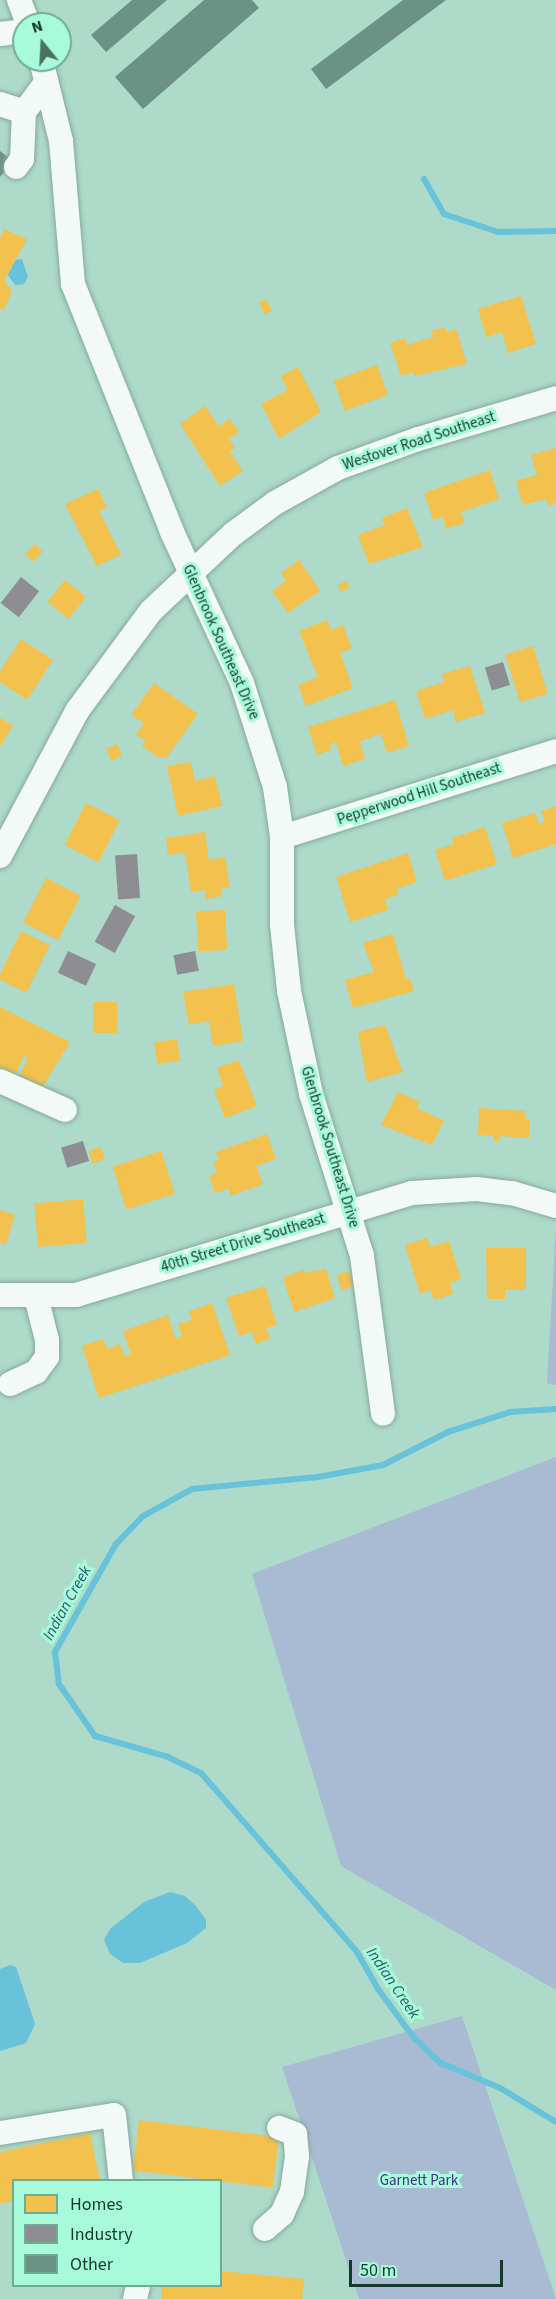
<!DOCTYPE html>
<style>
body{margin:0}
#map{position:relative;width:556px;height:2299px;overflow:hidden;background:#addac9;font-family:"Source Sans 3",sans-serif}
div>[style]{position:absolute}
.green>*{inset:0;background:#a9bbd2}
.water>*{inset:0;background:#67c2da}
.homes>*{inset:0;background:#f2c14e;transform-origin:0 0}
.industry>*{inset:0;background:#8d8d92;transform-origin:0 0}
.stream>*{height:6px;margin:-3px;padding:0 3px;transform-origin:3px;border-radius:3px;background:#67c2da}
.building>*{inset:0;background:#6c9185}
.roads{filter:drop-shadow(0 0 2px #85aa9c) drop-shadow(0 0 2px #85aa9c)}
.minor>*{height:24px;margin:-12px;padding:0 12px;transform-origin:12px;border-radius:12px;background:#f3f9f7}
span{translate:-50% -50%;white-space:nowrap;text-align:center;line-height:1.15;-webkit-text-stroke:6px #a7fbda;paint-order:stroke}
.street-label{font-size:15px;color:#16392d}
.park-label{font-size:15px;color:#442e8b}
.water-label{font-size:16px;color:#2d5a6e;font-style:italic}
.legend{position:absolute;left:12px;top:2179px;width:210px;height:108px;box-sizing:border-box;background:#a7fbda;border:2px solid #6dad95;margin:0;padding:8px 10px;list-style:none;font-size:18px;color:#16392d}
.legend li{display:flex;align-items:center;gap:12px;height:30px}
.legend b{width:30px;border:2px solid #6dad95}
.north{position:absolute;left:12px;top:12px;width:60px;height:60px;box-sizing:border-box;background:#a7fbda;border:2px solid #6dad95;border-radius:50%;rotate:342deg;font-size:16px;font-weight:700;line-height:24px;text-align:center;color:#16392d}
.north::after{content:'';display:block;margin:auto;width:21px;height:27px;background:#4b7164;clip-path:polygon(50% 0,100% 100%,50% 72%,0 100%)}
.scale{position:absolute;left:349px;top:2260px;width:154px;height:27px;box-sizing:border-box;border:3px solid #16392d;border-top:0;padding-left:8px;font-size:18px;line-height:21px;white-space:nowrap;color:#16392d;-webkit-text-stroke:4px #a7fbda;paint-order:stroke}
</style>
<div id="map">
<div class="green">
<div style="clip-path:polygon(556px 1227px,556px 1385px,547px 1383px)"></div>
<div style="clip-path:polygon(556px 1457px,556px 1990px,341px 1866px,252px 1574px)"></div>
<div style="clip-path:polygon(462px 2016px,556px 2299px,359px 2299px,282px 2067px)"></div>
</div>
<div class="water">
<div style="clip-path:polygon(22px 259px,28px 277px,24px 284px,15px 285px,8px 275px,15px 260px)"></div>
<div style="clip-path:polygon(170px 1892px,185px 1896px,196px 1906px,206px 1920px,206px 1928px,187px 1943px,140px 1963px,123px 1963px,110px 1954px,104px 1940px,110px 1929px,144px 1902px)"></div>
<div style="clip-path:polygon(10px 1965px,16px 1967px,35px 2024px,26px 2043px,0 2051px,0 1969px)"></div>
</div>
<div class="homes">
<div style="clip-path:polygon(4px 229px,27px 239px,4px 281px,12px 291px,4px 310px,0 309px,0 238px)"></div>
<div style="clip-path:polygon(521px 296px,536px 344px,508px 353px,502px 332px,486px 337px,478px 309px)"></div>
<div style="left:266px;top:299px;width:13px;height:8px;rotate:63deg"></div>
<div style="clip-path:polygon(446px 327px,447px 332px,456px 329px,467px 364px,415px 376px,413px 372px,401px 376px,390px 343px,405px 338px,407px 345px,433px 337px,431px 331px)"></div>
<div style="left:377px;top:365px;width:32px;height:46px;rotate:70deg"></div>
<div style="clip-path:polygon(298px 367px,321px 412px,279px 439px,261px 404px,288px 390px,281px 376px)"></div>
<div style="clip-path:polygon(205px 406px,219px 426px,230px 419px,239px 432px,229px 439px,235px 448px,230px 452px,243px 471px,220px 486px,180px 424px)"></div>
<div style="clip-path:polygon(556px 448px,556px 503px,548px 506px,546px 499px,523px 505px,516px 481px,537px 475px,531px 455px)"></div>
<div style="clip-path:polygon(490px 470px,499px 499px,461px 512px,465px 523px,446px 529px,443px 517px,433px 520px,424px 493px)"></div>
<div style="clip-path:polygon(98px 489px,107px 508px,99px 511px,121px 555px,97px 566px,65px 504px)"></div>
<div style="clip-path:polygon(407px 508px,423px 547px,369px 564px,358px 535px,385px 525px,382px 518px)"></div>
<div style="left:35px;top:544px;width:11px;height:14px;rotate:45deg"></div>
<div style="clip-path:polygon(299px 560px,320px 591px,288px 613px,272px 591px,286px 581px,281px 573px)"></div>
<div style="left:65px;top:580px;width:27px;height:28px;rotate:39deg"></div>
<div style="clip-path:polygon(346px 581px,350px 587px,341px 592px,338px 585px)"></div>
<div style="clip-path:polygon(327px 620px,331px 630px,343px 625px,352px 648px,340px 653px,353px 688px,306px 706px,298px 685px,318px 677px,299px 631px)"></div>
<div style="clip-path:polygon(21px 639px,53px 660px,27px 700px,0 682px,0 671px)"></div>
<div style="left:533px;top:646px;width:50px;height:29px;rotate:73deg"></div>
<div style="clip-path:polygon(470px 666px,485px 713px,456px 722px,453px 710px,425px 719px,416px 691px,444px 682px,442px 674px)"></div>
<div style="clip-path:polygon(154px 683px,198px 714px,167px 757px,159px 758px,142px 746px,146px 741px,136px 735px,144px 723px,131px 715px)"></div>
<div style="clip-path:polygon(395px 700px,409px 746px,387px 753px,381px 734px,360px 741px,365px 759px,343px 766px,336px 742px,330px 745px,331px 750px,317px 755px,308px 727px)"></div>
<div style="clip-path:polygon(0 718px,13px 725px,0 747px)"></div>
<div style="left:117px;top:744px;width:13px;height:12px;rotate:67deg"></div>
<div style="clip-path:polygon(191px 762px,195px 781px,215px 776px,222px 806px,178px 816px,167px 766px)"></div>
<div style="left:86px;top:803px;width:38px;height:47px;rotate:27deg"></div>
<div style="clip-path:polygon(556px 806px,556px 844px,513px 858px,502px 823px,535px 813px,539px 824px,545px 822px,541px 811px)"></div>
<div style="clip-path:polygon(485px 827px,497px 864px,445px 881px,435px 850px,454px 844px,452px 838px)"></div>
<div style="clip-path:polygon(205px 832px,209px 860px,225px 857px,230px 887px,221px 888px,222px 896px,206px 899px,205px 890px,191px 892px,185px 853px,168px 855px,166px 838px)"></div>
<div style="clip-path:polygon(408px 853px,417px 882px,396px 889px,398px 895px,385px 899px,388px 910px,350px 922px,336px 877px)"></div>
<div style="left:46px;top:878px;width:39px;height:50px;rotate:27deg"></div>
<div style="left:225px;top:910px;width:40px;height:29px;rotate:87deg"></div>
<div style="left:21px;top:931px;width:32px;height:53px;rotate:26deg"></div>
<div style="clip-path:polygon(393px 934px,406px 979px,410px 978px,414px 991px,353px 1008px,345px 980px,374px 972px,363px 943px)"></div>
<div style="clip-path:polygon(234px 984px,243px 1041px,213px 1046px,209px 1021px,189px 1025px,183px 992px)"></div>
<div style="left:93px;top:1002px;width:24px;height:31px"></div>
<div style="clip-path:polygon(0 1007px,70px 1042px,42px 1088px,19px 1076px,28px 1058px,24px 1056px,15px 1075px,0 1067px)"></div>
<div style="clip-path:polygon(385px 1025px,403px 1072px,367px 1082px,358px 1032px)"></div>
<div style="left:177px;top:1039px;width:22px;height:23px;rotate:82deg"></div>
<div style="clip-path:polygon(239px 1060px,257px 1106px,225px 1118px,214px 1090px,223px 1086px,217px 1068px)"></div>
<div style="clip-path:polygon(398px 1092px,420px 1102px,417px 1108px,444px 1121px,432px 1145px,381px 1125px)"></div>
<div style="clip-path:polygon(479px 1108px,525px 1111px,525px 1119px,530px 1120px,529px 1138px,500px 1136px,499px 1141px,494px 1141px,494px 1136px,478px 1135px)"></div>
<div style="clip-path:polygon(267px 1134px,276px 1159px,256px 1166px,263px 1184px,231px 1196px,229px 1189px,215px 1193px,209px 1176px,217px 1173px,213px 1162px,219px 1160px,216px 1152px)"></div>
<div style="left:101px;top:1147px;width:13px;height:13px;rotate:72deg"></div>
<div style="left:161px;top:1151px;width:45px;height:51px;rotate:72deg"></div>
<div style="left:83px;top:1199px;width:44px;height:49px;rotate:85deg"></div>
<div style="clip-path:polygon(0 1210px,15px 1215px,6px 1244px,0 1243px)"></div>
<div style="clip-path:polygon(427px 1238px,430px 1247px,449px 1241px,461px 1279px,450px 1283px,453px 1294px,434px 1300px,431px 1290px,420px 1294px,405px 1245px)"></div>
<div style="clip-path:polygon(486px 1248px,526px 1248px,526px 1290px,505px 1290px,505px 1299px,487px 1299px)"></div>
<div style="clip-path:polygon(326px 1269px,335px 1298px,294px 1312px,283px 1277px,304px 1270px,305px 1273px)"></div>
<div style="left:349px;top:1271px;width:16px;height:13px;rotate:72deg"></div>
<div style="clip-path:polygon(265px 1286px,277px 1325px,266px 1328px,270px 1339px,256px 1344px,252px 1332px,239px 1336px,226px 1298px)"></div>
<div style="clip-path:polygon(212px 1303px,230px 1355px,99px 1398px,82px 1346px,103px 1339px,107px 1349px,120px 1344px,124px 1356px,131px 1354px,123px 1331px,168px 1315px,175px 1338px,182px 1336px,178px 1324px,192px 1320px,189px 1311px)"></div>
<div style="left:139px;top:2120px;width:141px;height:51px;rotate:7deg"></div>
<div style="clip-path:polygon(90px 2133px,100px 2180px,14px 2180px,14px 2201px,0 2204px,0 2152px)"></div>
<div style="clip-path:polygon(220px 2271px,304px 2279px,302px 2299px,161px 2299px,162px 2286px,220px 2286px)"></div>
</div>
<div class="industry">
<div style="left:21px;top:577px;width:23px;height:33px;rotate:38deg"></div>
<div style="left:503px;top:662px;width:24px;height:19px;rotate:73deg"></div>
<div style="left:137px;top:854px;width:44px;height:22px;rotate:86deg"></div>
<div style="left:115px;top:905px;width:23px;height:42px;rotate:29deg"></div>
<div style="left:68px;top:951px;width:31px;height:24px;rotate:25deg"></div>
<div style="left:195px;top:951px;width:20px;height:22px;rotate:79deg"></div>
<div style="left:83px;top:1141px;width:21px;height:23px;rotate:73deg"></div>
</div>
<div class="stream">
<div style="left:424px;top:179px;width:40px;rotate:60.3deg"></div>
<div style="left:444px;top:214px;width:57px;rotate:18.4deg"></div>
<div style="left:498px;top:232px;width:58px;rotate:-1deg"></div>
<div style="left:556px;top:1409px;width:46px;rotate:176.3deg"></div>
<div style="left:510px;top:1412px;width:65px;rotate:162.1deg"></div>
<div style="left:448px;top:1432px;width:73px;rotate:153.1deg"></div>
<div style="left:383px;top:1465px;width:66px;rotate:169.5deg"></div>
<div style="left:318px;top:1477px;width:127px;rotate:174.6deg"></div>
<div style="left:192px;top:1489px;width:56px;rotate:151.1deg"></div>
<div style="left:143px;top:1516px;width:39px;rotate:134deg"></div>
<div style="left:116px;top:1544px;width:124px;rotate:119.5deg"></div>
<div style="left:55px;top:1652px;width:32px;rotate:83deg"></div>
<div style="left:59px;top:1684px;width:63px;rotate:55.3deg"></div>
<div style="left:95px;top:1736px;width:76px;rotate:16deg"></div>
<div style="left:168px;top:1757px;width:37px;rotate:26deg"></div>
<div style="left:201px;top:1773px;width:237px;rotate:48.9deg"></div>
<div style="left:357px;top:1952px;width:43px;rotate:60.4deg"></div>
<div style="left:378px;top:1989px;width:61px;rotate:53.7deg"></div>
<div style="left:414px;top:2038px;width:37px;rotate:43deg"></div>
<div style="left:441px;top:2063px;width:64px;rotate:23deg"></div>
<div style="left:500px;top:2088px;width:66px;rotate:31.3deg"></div>
</div>
<div class="building">
<div style="clip-path:polygon(132px 0,167px 0,106px 52px,91px 35px)"></div>
<div style="clip-path:polygon(204px 0,252px 0,259px 8px,143px 109px,115px 77px)"></div>
<div style="clip-path:polygon(403px 0,446px 0,326px 89px,311px 69px)"></div>
<div style="clip-path:polygon(0 151px,13px 161px,0 177px)"></div>
</div>
<div class="roads">
<div class="minor">
<div style="left:19px;top:0;width:26px;rotate:69deg"></div>
<div style="left:0;top:34px;width:24px;rotate:-7deg"></div>
<div style="left:41px;top:60px;width:83px;rotate:76.1deg"></div>
<div style="left:61px;top:141px;width:144px;rotate:85.2deg"></div>
<div style="left:73px;top:284px;width:267px;rotate:68.2deg"></div>
<div style="left:172px;top:532px;width:166px;rotate:65.1deg"></div>
<div style="left:242px;top:683px;width:109px;rotate:72.4deg"></div>
<div style="left:275px;top:787px;width:50px;rotate:82deg"></div>
<div style="left:282px;top:837px;width:88px;rotate:90deg"></div>
<div style="left:282px;top:925px;width:66px;rotate:83.9deg"></div>
<div style="left:289px;top:991px;width:105px;rotate:77.9deg"></div>
<div style="left:311px;top:1094px;width:170px;rotate:72.5deg"></div>
<div style="left:362px;top:1256px;width:159px;rotate:82.4deg"></div>
<div style="left:0;top:104px;width:25px;rotate:18deg"></div>
<div style="left:16px;top:167px;width:10px;rotate:-53deg"></div>
<div style="left:22px;top:159px;width:47px;rotate:-87.6deg"></div>
<div style="left:24px;top:112px;width:36px;rotate:-53deg"></div>
<div style="left:282px;top:837px;width:287px;rotate:-17.4deg"></div>
<div style="left:0;top:856px;width:164px;rotate:-62deg"></div>
<div style="left:77px;top:711px;width:124px;rotate:-53.5deg"></div>
<div style="left:151px;top:611px;width:112px;rotate:-43.2deg"></div>
<div style="left:233px;top:534px;width:52px;rotate:-36.4deg"></div>
<div style="left:275px;top:503px;width:72px;rotate:-29.1deg"></div>
<div style="left:338px;top:468px;width:85px;rotate:-19.9deg"></div>
<div style="left:418px;top:439px;width:144px;rotate:-16.5deg"></div>
<div style="left:0;top:1081px;width:71px;rotate:24deg"></div>
<div style="left:0;top:1295px;width:76px"></div>
<div style="left:76px;top:1295px;width:351px;rotate:-16.9deg"></div>
<div style="left:412px;top:1193px;width:65px;rotate:-3.5deg"></div>
<div style="left:477px;top:1189px;width:35px;rotate:7deg"></div>
<div style="left:512px;top:1193px;width:46px;rotate:16.5deg"></div>
<div style="left:10px;top:1384px;width:29px;rotate:-25deg"></div>
<div style="left:36px;top:1372px;width:19px;rotate:-54deg"></div>
<div style="left:47px;top:1357px;width:17px;rotate:-90deg"></div>
<div style="left:47px;top:1340px;width:44px;rotate:-104.3deg"></div>
<div style="left:0;top:2133px;width:115px;rotate:-9deg"></div>
<div style="left:114px;top:2115px;width:65px;rotate:83.9deg"></div>
<div style="left:265px;top:2229px;width:23px;rotate:-41deg"></div>
<div style="left:282px;top:2214px;width:24px;rotate:-66deg"></div>
<div style="left:292px;top:2192px;width:36px;rotate:-82deg"></div>
<div style="left:297px;top:2156px;width:22px;rotate:-95deg"></div>
<div style="left:295px;top:2134px;width:17px;rotate:-159deg"></div>
<div style="left:135px;top:2299px;width:13px;rotate:-77deg"></div>
</div>
</div>
<div class="street-label">
<span style="left:419px;top:441px;rotate:-18deg">Westover Road Southeast</span>
<span style="left:221px;top:642px;rotate:66deg">Glenbrook Southeast Drive</span>
<span style="left:419px;top:794px;rotate:-18deg">Pepperwood Hill Southeast</span>
<span style="left:330px;top:1147px;rotate:73deg">Glenbrook Southeast Drive</span>
<span style="left:243px;top:1243px;rotate:-17deg">40th Street Drive Southeast</span>
</div>
<div class="park-label">
<span style="left:419px;top:2181px">Garnett Park</span>
</div>
<div class="water-label">
<span style="left:67px;top:1603px;rotate:-61deg">Indian Creek</span>
<span style="left:393px;top:1983px;rotate:56deg">Indian Creek</span>
</div>
<ul class="legend">
<li><b style="height:16px;background:#f2c14e"></b>Homes</li>
<li><b style="height:16px;background:#8d8d92"></b>Industry</li>
<li><b style="height:16px;background:#6c9185"></b>Other</li>
</ul>
<div class="north">N</div>
<div class="scale">50 m</div>
</div>
